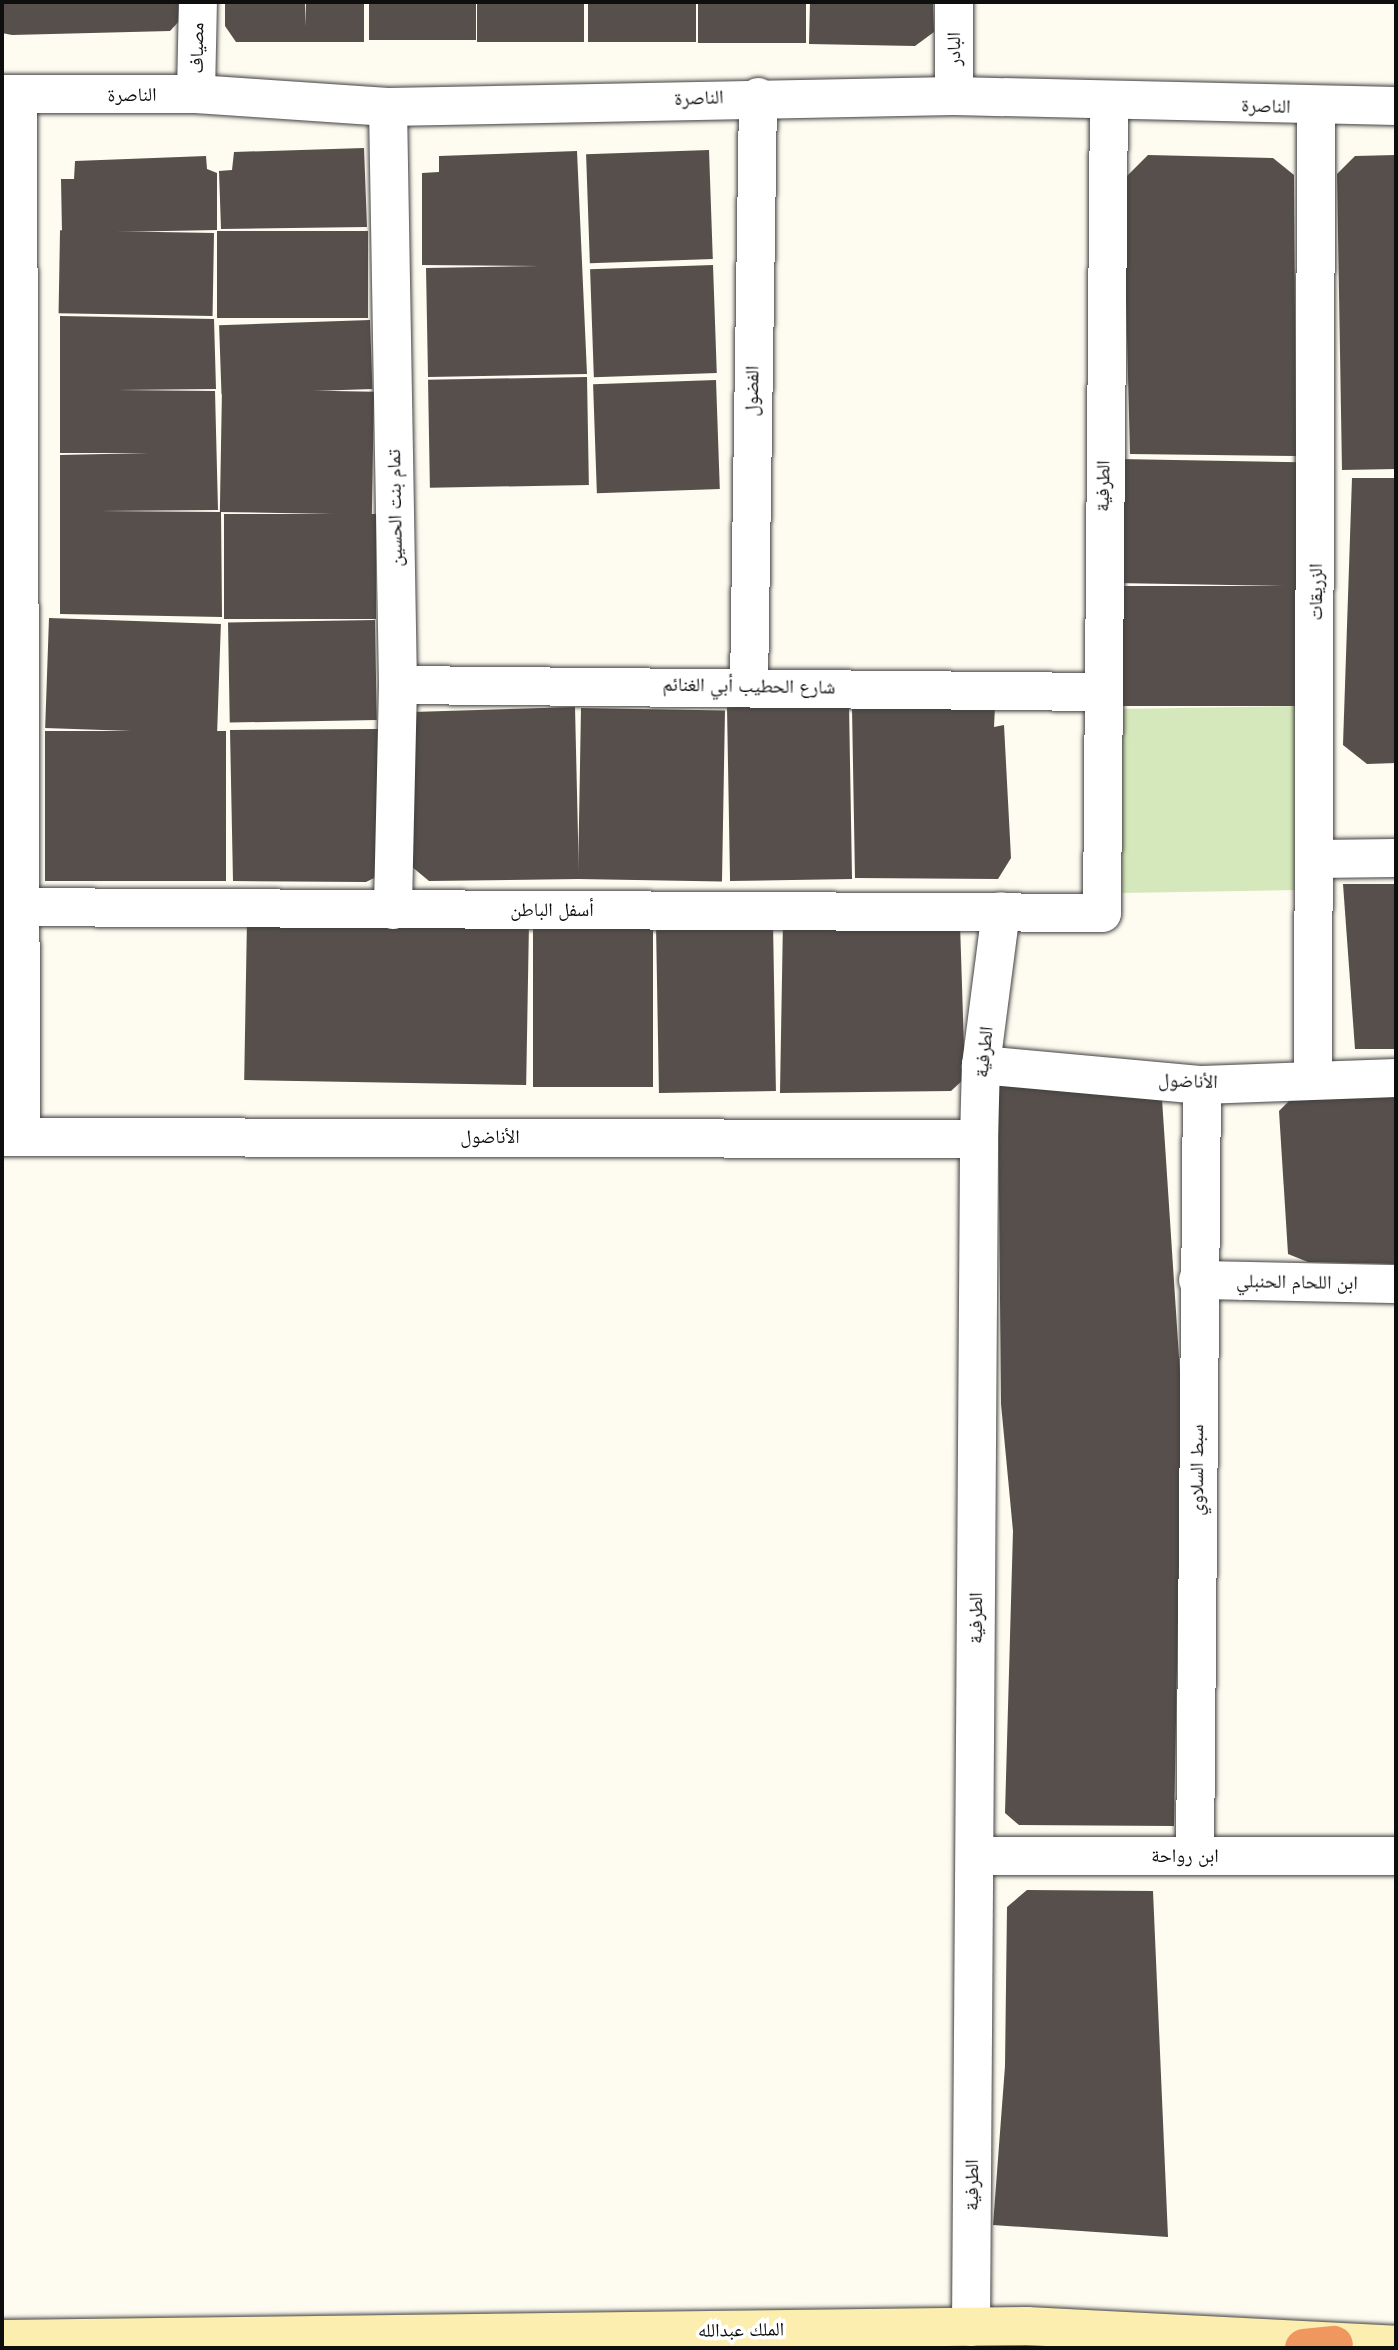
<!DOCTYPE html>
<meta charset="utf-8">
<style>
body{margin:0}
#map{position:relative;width:1398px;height:2350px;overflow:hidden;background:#fefbf0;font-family:"Libre Baskerville","Noto Naskh Arabic",serif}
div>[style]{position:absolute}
.green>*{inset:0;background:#d5e8bb;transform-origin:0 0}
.building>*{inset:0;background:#574f4b;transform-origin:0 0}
.roads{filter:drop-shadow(0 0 2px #414141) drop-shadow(0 0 2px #414141)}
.street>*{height:38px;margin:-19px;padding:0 19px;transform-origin:19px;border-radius:19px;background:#fff}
.secondary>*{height:38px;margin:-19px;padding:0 19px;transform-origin:19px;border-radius:19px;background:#fceeae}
.highway>*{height:38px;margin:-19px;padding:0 19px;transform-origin:19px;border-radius:19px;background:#ef975e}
span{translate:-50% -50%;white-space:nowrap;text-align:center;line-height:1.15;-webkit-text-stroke:7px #fff;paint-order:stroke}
.street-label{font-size:19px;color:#0e0e0e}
.frame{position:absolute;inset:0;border:4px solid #0e0e0e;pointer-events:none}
</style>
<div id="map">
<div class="green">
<div style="left:1297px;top:706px;width:184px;height:178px;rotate:89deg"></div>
</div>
<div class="building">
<div style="clip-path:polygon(2px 2px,182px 2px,182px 18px,170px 31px,12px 35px,2px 33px)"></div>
<div style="clip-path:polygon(225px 2px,305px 2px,305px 27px,306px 2px,364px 2px,364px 42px,236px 42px,225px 26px)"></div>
<div style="left:369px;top:2px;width:107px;height:38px"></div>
<div style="left:477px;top:2px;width:107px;height:40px"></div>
<div style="left:588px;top:2px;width:108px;height:40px"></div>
<div style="left:698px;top:2px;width:108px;height:41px"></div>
<div style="clip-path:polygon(810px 2px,933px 2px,934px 32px,915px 46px,809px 44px)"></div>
<div style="clip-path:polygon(364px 148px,367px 227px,221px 229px,219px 171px,232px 170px,234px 152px)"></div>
<div style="left:709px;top:150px;width:109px;height:123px;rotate:88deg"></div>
<div style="clip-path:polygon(577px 151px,587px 374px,428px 377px,426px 268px,540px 266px,422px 265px,422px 173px,439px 172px,439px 156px)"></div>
<div style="clip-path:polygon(1148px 155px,1273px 158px,1294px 175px,1296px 456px,1130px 454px,1123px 180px)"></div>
<div style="clip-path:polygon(1396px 155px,1396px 469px,1342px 470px,1337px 174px,1355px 156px)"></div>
<div style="clip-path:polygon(206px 156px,207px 169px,217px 173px,217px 230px,62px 233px,61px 179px,74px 179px,75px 161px)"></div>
<div style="left:217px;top:231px;width:151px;height:87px"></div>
<div style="left:214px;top:233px;width:83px;height:154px;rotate:91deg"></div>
<div style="left:713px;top:265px;width:108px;height:123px;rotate:88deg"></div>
<div style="clip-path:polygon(60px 316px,214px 319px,216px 389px,118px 390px,215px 391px,218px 510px,100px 511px,221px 512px,222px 617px,60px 614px,60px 455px,149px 453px,60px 453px)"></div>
<div style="left:370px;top:320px;width:69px;height:151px;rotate:88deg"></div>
<div style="left:587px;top:377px;width:108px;height:159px;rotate:89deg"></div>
<div style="left:716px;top:380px;width:109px;height:123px;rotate:88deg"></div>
<div style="left:222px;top:389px;width:152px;height:123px;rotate:1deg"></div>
<div style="left:1118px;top:459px;width:182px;height:124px;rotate:1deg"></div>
<div style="clip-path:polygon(1352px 478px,1396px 478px,1396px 763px,1367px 764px,1343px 745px)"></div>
<div style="left:224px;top:514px;width:152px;height:105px"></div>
<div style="left:1296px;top:586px;width:120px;height:179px;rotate:90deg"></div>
<div style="left:49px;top:618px;width:172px;height:110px;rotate:2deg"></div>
<div style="left:375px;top:620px;width:100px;height:147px;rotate:89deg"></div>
<div style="left:849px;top:705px;width:174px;height:122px;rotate:89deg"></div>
<div style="clip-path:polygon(575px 707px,579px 879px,429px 881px,411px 866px,413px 712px)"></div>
<div style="clip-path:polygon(995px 707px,994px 727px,1004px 725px,1011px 858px,998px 879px,855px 878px,852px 708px)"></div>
<div style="left:581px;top:708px;width:144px;height:171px;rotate:1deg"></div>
<div style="clip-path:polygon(378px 729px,376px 877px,366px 882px,233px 881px,230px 730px)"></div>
<div style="left:226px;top:731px;width:150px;height:181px;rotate:90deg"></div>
<div style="clip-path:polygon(1343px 884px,1396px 884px,1396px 1049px,1355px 1049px)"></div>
<div style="clip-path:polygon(783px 920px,960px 924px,965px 1078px,951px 1091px,780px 1093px)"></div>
<div style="left:529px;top:922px;width:163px;height:282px;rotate:91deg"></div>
<div style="left:533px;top:922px;width:120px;height:165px"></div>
<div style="left:773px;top:923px;width:168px;height:117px;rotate:89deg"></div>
<div style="clip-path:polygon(998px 1084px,1162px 1099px,1182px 1403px,1174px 1826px,1019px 1825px,1005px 1813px,1013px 1531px,1001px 1404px)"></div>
<div style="clip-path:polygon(1396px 1092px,1396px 1264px,1308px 1262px,1288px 1254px,1279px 1111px,1293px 1097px)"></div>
<div style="clip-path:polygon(1027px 1890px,1153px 1891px,1168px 2237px,993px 2225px,1005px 2066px,1007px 1907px)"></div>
</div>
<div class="roads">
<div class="street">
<div style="left:954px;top:2px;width:94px;rotate:90deg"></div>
<div style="left:2px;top:94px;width:194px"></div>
<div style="left:196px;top:94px;width:192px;rotate:3.9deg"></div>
<div style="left:388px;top:107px;width:566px;rotate:-1.11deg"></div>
<div style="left:954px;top:96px;width:442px;rotate:1.3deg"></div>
<div style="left:196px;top:94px;width:92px;rotate:-88.8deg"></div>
<div style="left:18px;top:96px;width:1040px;rotate:89.83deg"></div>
<div style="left:388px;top:107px;width:578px;rotate:89.01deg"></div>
<div style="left:398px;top:685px;width:225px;rotate:91.3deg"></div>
<div style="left:398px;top:685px;width:702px;rotate:0.57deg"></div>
<div style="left:749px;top:686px;width:589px;rotate:-89.12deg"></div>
<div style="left:1315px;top:859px;width:81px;rotate:-0.7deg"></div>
<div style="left:2px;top:907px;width:1100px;rotate:0.31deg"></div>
<div style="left:1102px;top:913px;width:813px;rotate:-89.51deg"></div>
<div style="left:981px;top:1065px;width:222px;rotate:5.2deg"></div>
<div style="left:1202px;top:1085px;width:194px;rotate:-2.1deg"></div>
<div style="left:1313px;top:1076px;width:968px;rotate:-89.82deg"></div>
<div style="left:2px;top:1137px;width:977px;rotate:0.12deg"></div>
<div style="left:1198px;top:1280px;width:198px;rotate:1.2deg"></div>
<div style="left:975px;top:1856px;width:421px"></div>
<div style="left:1195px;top:1856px;width:771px;rotate:-89.48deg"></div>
<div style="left:971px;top:2327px;width:1188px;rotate:-89.61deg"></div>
<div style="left:979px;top:1139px;width:74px;rotate:-88.5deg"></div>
<div style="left:981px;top:1065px;width:155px;rotate:-82.6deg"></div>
</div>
<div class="secondary">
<div style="left:2px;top:2339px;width:1025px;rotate:-0.73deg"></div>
<div style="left:1027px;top:2326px;width:369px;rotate:2.9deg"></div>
</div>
<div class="highway">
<div style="left:1304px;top:2348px;width:30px;rotate:-6deg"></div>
</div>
</div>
<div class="street-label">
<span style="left:197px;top:48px;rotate:-89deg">مصياف</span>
<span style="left:954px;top:49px;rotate:-90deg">البادر</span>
<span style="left:132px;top:95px;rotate:-1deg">الناصرة</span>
<span style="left:699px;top:98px;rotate:-2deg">الناصرة</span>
<span style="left:1266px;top:106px;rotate:2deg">الناصرة</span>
<span style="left:752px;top:391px;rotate:-89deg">الفضول</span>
<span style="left:1103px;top:486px;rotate:-89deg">الطرفية</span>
<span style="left:395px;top:508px;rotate:-91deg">تمام بنت الحسين</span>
<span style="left:1316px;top:592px;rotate:-90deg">الزريقات</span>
<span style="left:749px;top:686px;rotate:1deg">شارع الحطيب أبي الغنائم</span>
<span style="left:552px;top:910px">أسفل الباطن</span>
<span style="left:984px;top:1052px;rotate:-84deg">الطرفية</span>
<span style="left:1188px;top:1081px;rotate:2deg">الأناضول</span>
<span style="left:490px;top:1137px">الأناضول</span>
<span style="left:1297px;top:1282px;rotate:1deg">ابن اللحام الحنبلي</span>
<span style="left:1197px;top:1470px;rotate:-90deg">سبط السلاوي</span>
<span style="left:976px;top:1618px;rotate:-90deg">الطرفية</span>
<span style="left:1185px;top:1856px">ابن رواحة</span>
<span style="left:972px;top:2185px;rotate:-90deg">الطرفية</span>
<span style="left:741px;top:2330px;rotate:-1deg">الملك عبدالله</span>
</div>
<div class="frame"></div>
</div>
